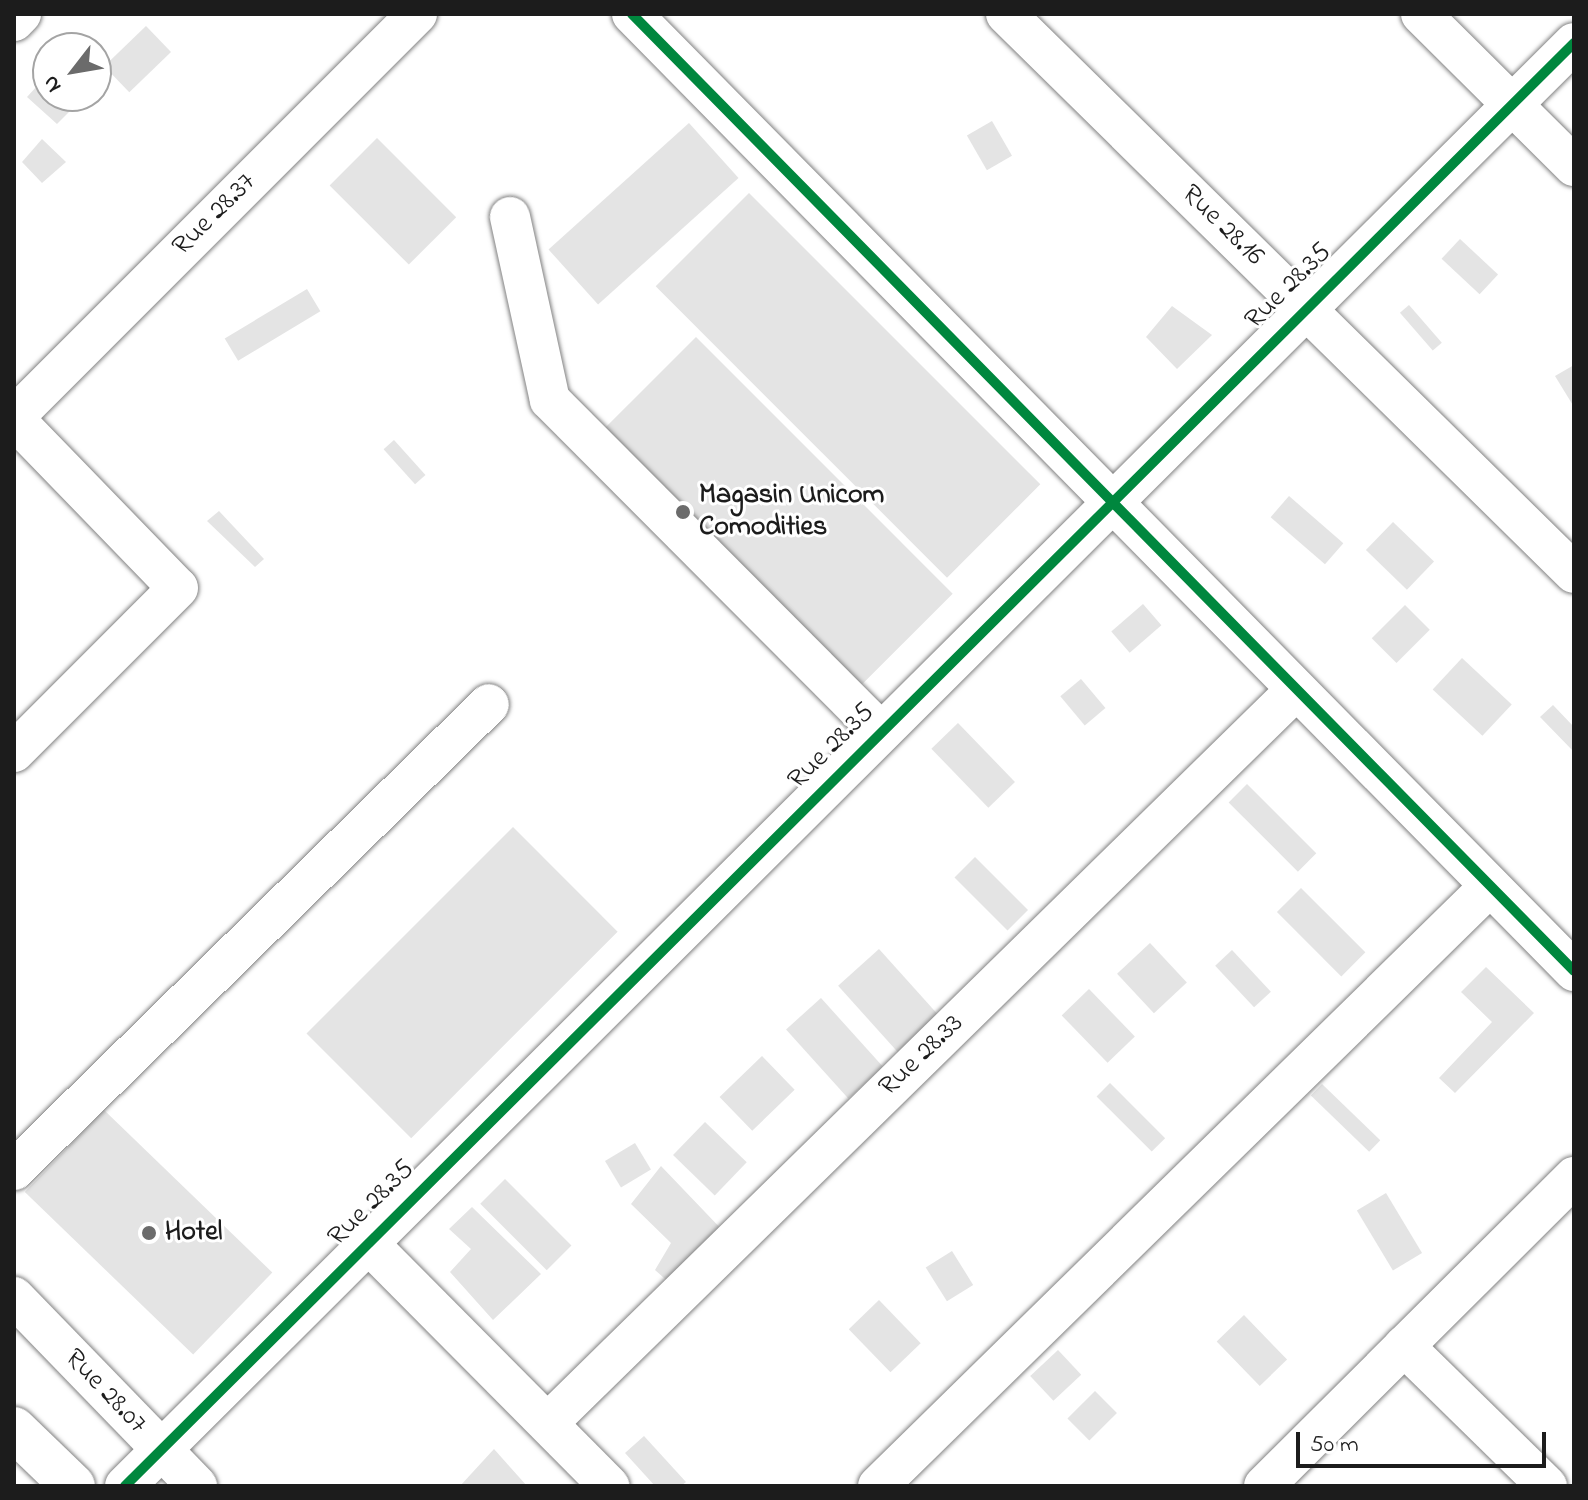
<!DOCTYPE html>
<style>
body{margin:0}
#map{position:relative;width:1588px;height:1500px;overflow:hidden;background:#fff;font-family:"Indie Flower",sans-serif}
div>[style]{position:absolute}
.building>*{inset:0;background:#e4e4e4;transform-origin:0 0}
.roads{filter:drop-shadow(0 0 2px #828282) drop-shadow(0 0 2px #828282)}
.minor>*{height:40px;margin:-20px;padding:0 20px;transform-origin:20px;border-radius:20px;background:#fff}
.highway>*{height:44px;margin:-22px;padding:0 22px;transform-origin:22px;border-radius:22px;background:#fff}
.cycleway>*{height:10px;margin:-5px;padding:0 5px;transform-origin:5px;border-radius:5px;background:#00873e}
.dots>*{width:22px;height:22px;translate:-50% -50%;box-sizing:border-box;border:4px solid #fff;border-radius:50%}
span{translate:-50% -50%;white-space:nowrap;text-align:center;line-height:1.15;-webkit-text-stroke:6px #fff;paint-order:stroke}
.street-label{font-size:28px;color:#1c1c1c}
.poi-label{font-size:28px;color:#1c1c1c;font-weight:700}
.left{translate:0 -50%;text-align:left}
.frame{position:absolute;inset:0;border:16px solid #1c1c1c;pointer-events:none}
.north{position:absolute;left:32px;top:32px;width:80px;height:80px;box-sizing:border-box;background:#fff;border:2px solid #a4a4a4;border-radius:50%;rotate:239deg;font-size:22px;font-weight:700;line-height:32px;text-align:center;color:#1c1c1c}
.north::after{content:'';display:block;margin:auto;width:28px;height:36px;background:#6b6b6b;clip-path:polygon(50% 0,100% 100%,50% 72%,0 100%)}
.scale{position:absolute;left:1296px;top:1432px;width:250px;height:36px;box-sizing:border-box;border:4px solid #1c1c1c;border-top:0;padding-left:10px;font-size:24px;line-height:28px;white-space:nowrap;color:#1c1c1c;-webkit-text-stroke:6px #fff;paint-order:stroke}
</style>
<div id="map">
<div class="building">
<div style="left:146px;top:26px;width:36px;height:58px;rotate:46deg"></div>
<div style="clip-path:polygon(48px 74px,48px 96px,67px 96px,76px 105px,57px 124px,27px 97px)"></div>
<div style="left:992px;top:121px;width:40px;height:29px;rotate:60deg"></div>
<div style="left:689px;top:123px;width:74px;height:189px;rotate:48deg"></div>
<div style="left:377px;top:138px;width:112px;height:67px;rotate:45deg"></div>
<div style="clip-path:polygon(42px 139px,66px 162px,42px 183px,22px 162px)"></div>
<div style="left:749px;top:193px;width:412px;height:132px;rotate:45deg"></div>
<div style="left:1460px;top:239px;width:52px;height:27px;rotate:43deg"></div>
<div style="left:307px;top:289px;width:26px;height:96px;rotate:59deg"></div>
<div style="left:1409px;top:305px;width:50px;height:12px;rotate:49deg"></div>
<div style="clip-path:polygon(1172px 306px,1212px 335px,1177px 369px,1146px 337px)"></div>
<div style="left:696px;top:337px;width:363px;height:139px;rotate:45deg"></div>
<div style="clip-path:polygon(1574px 365px,1574px 407px,1555px 376px)"></div>
<div style="left:394px;top:440px;width:47px;height:14px;rotate:48deg"></div>
<div style="left:1289px;top:496px;width:72px;height:28px;rotate:41deg"></div>
<div style="clip-path:polygon(219px 511px,264px 559px,255px 567px,207px 521px)"></div>
<div style="left:1393px;top:522px;width:57px;height:39px;rotate:44deg"></div>
<div style="left:1143px;top:604px;width:28px;height:42px;rotate:49deg"></div>
<div style="left:1405px;top:605px;width:35px;height:47px;rotate:45deg"></div>
<div style="left:1462px;top:658px;width:68px;height:43px;rotate:43deg"></div>
<div style="left:1081px;top:679px;width:38px;height:27px;rotate:50deg"></div>
<div style="clip-path:polygon(1553px 705px,1574px 727px,1574px 752px,1540px 717px)"></div>
<div style="left:958px;top:723px;width:82px;height:37px;rotate:46deg"></div>
<div style="left:1247px;top:784px;width:98px;height:26px;rotate:45deg"></div>
<div style="left:513px;top:827px;width:148px;height:292px;rotate:45deg"></div>
<div style="left:975px;top:857px;width:75px;height:29px;rotate:45deg"></div>
<div style="left:1301px;top:888px;width:91px;height:34px;rotate:45deg"></div>
<div style="left:1150px;top:943px;width:54px;height:45px;rotate:47deg"></div>
<div style="left:879px;top:949px;width:89px;height:55px;rotate:48deg"></div>
<div style="left:1232px;top:950px;width:57px;height:23px;rotate:47deg"></div>
<div style="clip-path:polygon(1486px 967px,1534px 1013px,1455px 1093px,1439px 1078px,1492px 1022px,1461px 992px)"></div>
<div style="left:1089px;top:989px;width:66px;height:38px;rotate:46deg"></div>
<div style="left:821px;top:998px;width:93px;height:47px;rotate:48deg"></div>
<div style="left:762px;top:1056px;width:47px;height:59px;rotate:46deg"></div>
<div style="left:1110px;top:1083px;width:78px;height:19px;rotate:45deg"></div>
<div style="left:1322px;top:1084px;width:81px;height:16px;rotate:44deg"></div>
<div style="left:104px;top:1110px;width:234px;height:114px;rotate:44deg"></div>
<div style="left:705px;top:1122px;width:58px;height:46px;rotate:44deg"></div>
<div style="left:635px;top:1143px;width:31px;height:35px;rotate:59deg"></div>
<div style="clip-path:polygon(661px 1166px,727px 1235px,673px 1286px,655px 1270px,671px 1243px,631px 1204px)"></div>
<div style="left:505px;top:1179px;width:94px;height:35px;rotate:45deg"></div>
<div style="left:1386px;top:1193px;width:70px;height:34px;rotate:59deg"></div>
<div style="clip-path:polygon(472px 1207px,541px 1274px,493px 1320px,450px 1272px,471px 1249px,449px 1229px)"></div>
<div style="left:952px;top:1251px;width:40px;height:31px;rotate:58deg"></div>
<div style="left:879px;top:1300px;width:60px;height:42px;rotate:46deg"></div>
<div style="left:1244px;top:1315px;width:62px;height:38px;rotate:46deg"></div>
<div style="left:1058px;top:1350px;width:34px;height:38px;rotate:47deg"></div>
<div style="left:1095px;top:1391px;width:31px;height:39px;rotate:45deg"></div>
<div style="clip-path:polygon(644px 1436px,686px 1482px,681px 1486px,655px 1486px,625px 1453px)"></div>
<div style="clip-path:polygon(494px 1449px,527px 1486px,460px 1486px)"></div>
</div>
<div class="roads">
<div class="minor">
<div style="left:632px;top:14px;width:1343px;rotate:45.45deg"></div>
<div style="left:1006px;top:14px;width:797px;rotate:44.54deg"></div>
<div style="left:1421px;top:14px;width:216px;rotate:44.8deg"></div>
<div style="left:14px;top:21px;width:10px;rotate:-45deg"></div>
<div style="left:510px;top:217px;width:187px;rotate:77.7deg"></div>
<div style="left:550px;top:400px;width:469px;rotate:45.1deg"></div>
<div style="left:14px;top:417px;width:570px;rotate:-45deg"></div>
<div style="left:14px;top:419px;width:235px;rotate:45.9deg"></div>
<div style="left:178px;top:588px;width:232px;rotate:135deg"></div>
<div style="left:14px;top:1170px;width:665px;rotate:-44.45deg"></div>
<div style="left:367px;top:1242px;width:344px;rotate:45.2deg"></div>
<div style="left:14px;top:1297px;width:263px;rotate:45.9deg"></div>
<div style="left:1404px;top:1346px;width:200px;rotate:44.4deg"></div>
<div style="left:550px;top:1421px;width:1043px;rotate:-44.42deg"></div>
<div style="left:125px;top:1486px;width:2045px;rotate:-44.88deg"></div>
<div style="left:878px;top:1486px;width:857px;rotate:-44.43deg"></div>
<div style="left:1264px;top:1486px;width:438px;rotate:-44.9deg"></div>
</div>
<div class="highway">
<div style="left:14px;top:1429px;width:82px;rotate:44deg"></div>
</div>
</div>
<div class="cycleway">
<div style="left:632px;top:14px;width:1343px;rotate:45.45deg"></div>
<div style="left:125px;top:1486px;width:2045px;rotate:-44.88deg"></div>
</div>
<div class="dots">
<div style="left:683px;top:512px;background:#6b6b6b"></div>
<div style="left:149px;top:1233px;background:#6b6b6b"></div>
</div>
<div class="street-label">
<span style="left:215px;top:215px;rotate:-45deg">Rue 28.37</span>
<span style="left:1222px;top:226px;rotate:44deg">Rue 28.16</span>
<span style="left:1289px;top:287px;rotate:-45deg">Rue 28.35</span>
<span style="left:832px;top:747px;rotate:-45deg">Rue 28.35</span>
<span style="left:922px;top:1056px;rotate:-44deg">Rue 28.33</span>
<span style="left:372px;top:1204px;rotate:-45deg">Rue 28.35</span>
<span style="left:105px;top:1392px;rotate:46deg">Rue 28.07</span>
</div>
<div class="poi-label">
<span class="left" style="left:699px;top:512px">Magasin Unicom<br>Comodities</span>
<span class="left" style="left:165px;top:1233px">Hotel</span>
</div>
<div class="frame"></div>
<div class="north">N</div>
<div class="scale">50 m</div>
</div>
